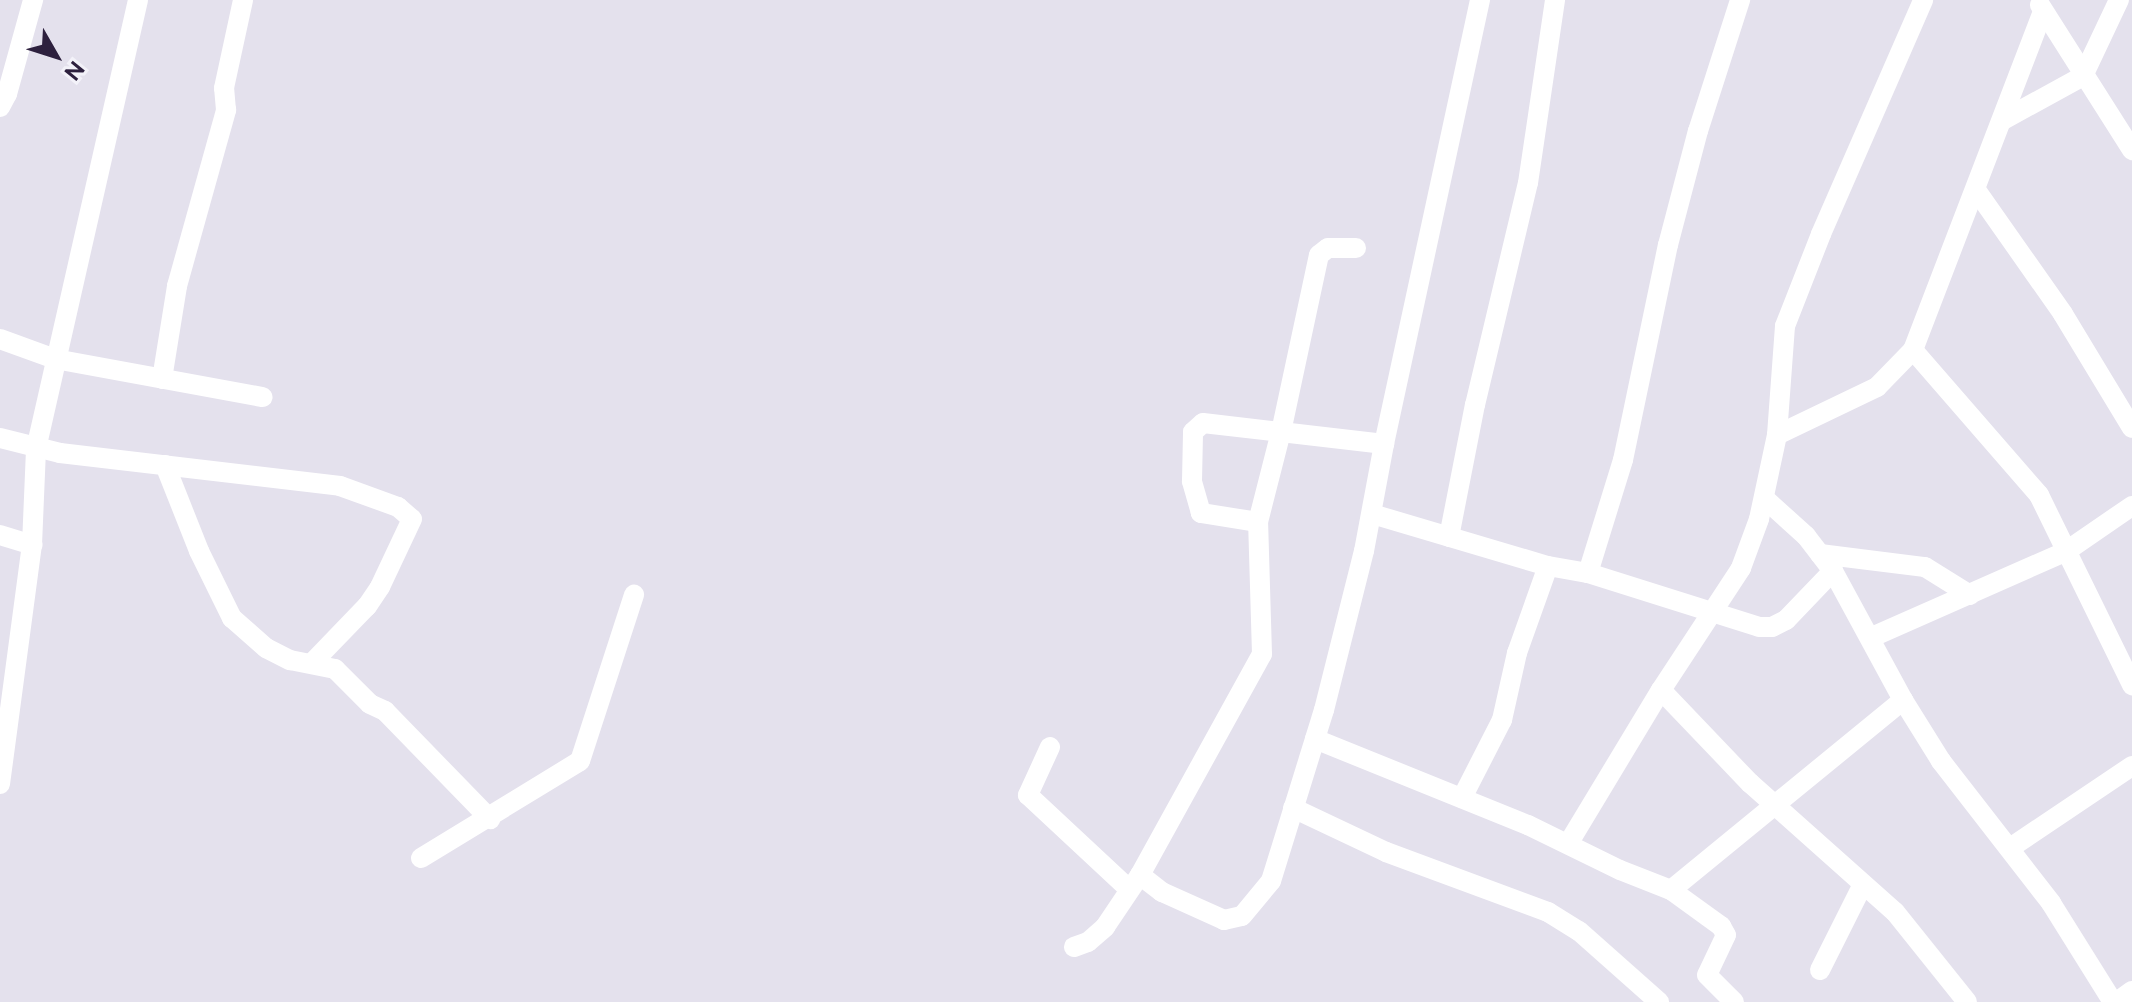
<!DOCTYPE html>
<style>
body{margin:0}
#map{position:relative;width:2132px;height:1002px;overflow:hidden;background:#e4e1ed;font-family:Raleway,sans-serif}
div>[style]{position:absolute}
.minor>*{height:20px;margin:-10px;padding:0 10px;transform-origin:10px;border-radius:10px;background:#fff}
span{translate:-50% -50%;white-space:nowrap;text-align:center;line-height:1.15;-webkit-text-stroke:7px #f3f2f9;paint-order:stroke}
.north{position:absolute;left:16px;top:16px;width:80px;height:80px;-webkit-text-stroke:6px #f3f2f9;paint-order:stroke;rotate:129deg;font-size:22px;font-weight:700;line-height:32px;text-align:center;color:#2d203e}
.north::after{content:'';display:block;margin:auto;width:28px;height:36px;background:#2d203e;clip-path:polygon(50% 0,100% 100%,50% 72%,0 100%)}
</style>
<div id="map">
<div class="minor">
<div style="left:2040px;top:5px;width:172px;rotate:57.6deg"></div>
<div style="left:0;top:107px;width:15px;rotate:-62deg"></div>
<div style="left:7px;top:94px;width:98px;rotate:-74.5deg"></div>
<div style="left:2003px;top:120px;width:91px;rotate:-28.8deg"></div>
<div style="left:2083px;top:76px;width:84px;rotate:-64.7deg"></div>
<div style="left:1976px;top:190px;width:151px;rotate:54.9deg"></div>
<div style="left:2063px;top:314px;width:133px;rotate:58.8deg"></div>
<div style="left:0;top:339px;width:59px;rotate:20deg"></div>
<div style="left:55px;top:359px;width:211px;rotate:10.4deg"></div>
<div style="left:1913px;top:350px;width:192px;rotate:49deg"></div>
<div style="left:2039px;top:495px;width:212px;rotate:63.9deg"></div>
<div style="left:162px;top:379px;width:94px;rotate:-80.8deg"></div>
<div style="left:177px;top:286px;width:183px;rotate:-74.4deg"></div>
<div style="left:226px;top:110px;width:22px;rotate:-95deg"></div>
<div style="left:224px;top:88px;width:90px;rotate:-77.8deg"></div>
<div style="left:1777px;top:435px;width:111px;rotate:-25.6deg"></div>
<div style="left:1877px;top:387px;width:52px;rotate:-45.8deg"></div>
<div style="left:1913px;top:350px;width:363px;rotate:-69deg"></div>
<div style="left:0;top:438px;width:62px;rotate:14deg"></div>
<div style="left:60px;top:453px;width:282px;rotate:6.7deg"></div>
<div style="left:340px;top:486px;width:62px;rotate:19.9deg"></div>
<div style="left:398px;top:507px;width:18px;rotate:41deg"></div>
<div style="left:412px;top:519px;width:75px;rotate:115.2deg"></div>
<div style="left:380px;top:587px;width:23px;rotate:124deg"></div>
<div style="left:367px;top:606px;width:79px;rotate:134deg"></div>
<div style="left:165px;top:465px;width:92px;rotate:68.4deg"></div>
<div style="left:199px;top:551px;width:75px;rotate:63.8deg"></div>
<div style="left:232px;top:618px;width:45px;rotate:41.4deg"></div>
<div style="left:266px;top:648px;width:27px;rotate:27deg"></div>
<div style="left:290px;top:660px;width:46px;rotate:11.3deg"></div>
<div style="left:335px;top:669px;width:49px;rotate:45deg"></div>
<div style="left:370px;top:704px;width:17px;rotate:25deg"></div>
<div style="left:385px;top:711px;width:151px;rotate:45.8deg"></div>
<div style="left:1764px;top:498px;width:57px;rotate:42.1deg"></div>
<div style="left:1806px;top:536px;width:44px;rotate:52.4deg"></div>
<div style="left:1833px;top:571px;width:147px;rotate:61.5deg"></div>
<div style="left:1903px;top:700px;width:72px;rotate:58.1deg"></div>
<div style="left:1941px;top:761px;width:180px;rotate:52.2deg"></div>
<div style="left:2051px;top:903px;width:113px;rotate:58deg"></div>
<div style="left:2111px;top:999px;width:7px;rotate:16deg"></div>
<div style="left:2118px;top:1001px;width:17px;rotate:-36deg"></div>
<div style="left:1372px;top:514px;width:184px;rotate:16.5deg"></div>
<div style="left:1548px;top:566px;width:41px;rotate:9.9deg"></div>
<div style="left:1588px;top:573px;width:179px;rotate:17.5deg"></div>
<div style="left:1759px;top:627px;width:13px"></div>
<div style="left:1772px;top:627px;width:16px;rotate:-27deg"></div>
<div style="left:1786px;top:620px;width:68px;rotate:-46.2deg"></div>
<div style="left:1258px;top:522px;width:58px;rotate:-171deg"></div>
<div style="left:1201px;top:513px;width:33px;rotate:-106deg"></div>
<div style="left:1192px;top:481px;width:49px;rotate:-88.8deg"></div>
<div style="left:1193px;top:432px;width:13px;rotate:-42deg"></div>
<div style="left:1203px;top:423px;width:79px;rotate:6.6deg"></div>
<div style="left:1281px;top:432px;width:181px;rotate:-77.9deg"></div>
<div style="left:1319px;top:255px;width:11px;rotate:-38deg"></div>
<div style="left:1328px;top:248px;width:28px"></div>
<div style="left:0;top:535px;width:34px;rotate:17deg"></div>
<div style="left:1449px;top:537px;width:135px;rotate:-78.9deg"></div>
<div style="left:1475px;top:405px;width:228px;rotate:-76.6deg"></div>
<div style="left:1528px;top:183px;width:185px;rotate:-81.6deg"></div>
<div style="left:1820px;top:554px;width:106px;rotate:7.1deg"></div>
<div style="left:1925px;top:567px;width:53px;rotate:31.9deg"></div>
<div style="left:1588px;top:573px;width:118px;rotate:-72.8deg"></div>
<div style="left:1623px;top:460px;width:220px;rotate:-78.2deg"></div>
<div style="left:1668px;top:245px;width:118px;rotate:-75.3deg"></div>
<div style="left:1698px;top:131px;width:138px;rotate:-72.2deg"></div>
<div style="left:1872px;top:637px;width:211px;rotate:-23.8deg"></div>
<div style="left:2065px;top:552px;width:81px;rotate:-34.5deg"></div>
<div style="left:1661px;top:690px;width:129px;rotate:46.3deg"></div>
<div style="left:1750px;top:783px;width:194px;rotate:41.7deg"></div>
<div style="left:1895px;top:912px;width:115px;rotate:51.3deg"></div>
<div style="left:1315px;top:739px;width:230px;rotate:22deg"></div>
<div style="left:1528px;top:825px;width:102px;rotate:26.1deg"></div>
<div style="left:1620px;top:870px;width:55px;rotate:21.4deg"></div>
<div style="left:1671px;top:890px;width:62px;rotate:35.8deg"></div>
<div style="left:1721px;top:926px;width:10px;rotate:61deg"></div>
<div style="left:1726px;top:935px;width:44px;rotate:115.4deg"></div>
<div style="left:1707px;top:975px;width:38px;rotate:45deg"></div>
<div style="left:1050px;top:747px;width:53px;rotate:114.6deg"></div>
<div style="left:1028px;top:795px;width:139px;rotate:43deg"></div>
<div style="left:0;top:784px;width:241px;rotate:-82.4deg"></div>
<div style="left:32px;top:545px;width:96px;rotate:-87.6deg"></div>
<div style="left:36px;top:449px;width:460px;rotate:-77.2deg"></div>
<div style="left:1462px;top:798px;width:88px;rotate:-62.9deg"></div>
<div style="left:1502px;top:720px;width:69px;rotate:-77.4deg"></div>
<div style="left:1517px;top:653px;width:92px;rotate:-70.4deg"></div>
<div style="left:1293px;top:808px;width:103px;rotate:25.3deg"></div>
<div style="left:1386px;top:852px;width:173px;rotate:20.3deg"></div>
<div style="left:1548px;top:912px;width:36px;rotate:32deg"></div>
<div style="left:1579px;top:931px;width:107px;rotate:41.6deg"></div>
<div style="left:1568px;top:844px;width:180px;rotate:-58.9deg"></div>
<div style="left:1661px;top:690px;width:146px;rotate:-56.7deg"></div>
<div style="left:1741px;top:568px;width:52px;rotate:-69.8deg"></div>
<div style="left:1759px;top:519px;width:86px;rotate:-77.9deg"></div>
<div style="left:1777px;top:435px;width:109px;rotate:-85.8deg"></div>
<div style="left:1785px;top:326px;width:99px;rotate:-68.6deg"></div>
<div style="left:1821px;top:234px;width:255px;rotate:-66.4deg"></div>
<div style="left:2010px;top:848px;width:147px;rotate:-33.9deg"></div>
<div style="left:421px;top:858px;width:186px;rotate:-31.4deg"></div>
<div style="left:580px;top:761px;width:175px;rotate:-72deg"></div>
<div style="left:1140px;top:875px;width:28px;rotate:38deg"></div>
<div style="left:1162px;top:892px;width:68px;rotate:24.3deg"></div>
<div style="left:1224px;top:920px;width:18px;rotate:-13deg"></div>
<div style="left:1242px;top:916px;width:45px;rotate:-50.4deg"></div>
<div style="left:1271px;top:881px;width:179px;rotate:-72.8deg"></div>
<div style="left:1324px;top:710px;width:164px;rotate:-75.9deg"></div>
<div style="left:1364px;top:551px;width:109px;rotate:-79.4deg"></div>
<div style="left:1384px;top:444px;width:454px;rotate:-77.8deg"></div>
<div style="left:1671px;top:890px;width:300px;rotate:-39.3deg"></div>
<div style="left:1074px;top:947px;width:15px;rotate:-20deg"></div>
<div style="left:1088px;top:942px;width:23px;rotate:-41deg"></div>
<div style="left:1105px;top:927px;width:63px;rotate:-56.1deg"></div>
<div style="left:1140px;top:875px;width:252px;rotate:-61.1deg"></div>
<div style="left:1262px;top:654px;width:132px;rotate:-91.7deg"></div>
<div style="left:1258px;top:522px;width:93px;rotate:-75.7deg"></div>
<div style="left:1281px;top:432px;width:104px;rotate:6.6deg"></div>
<div style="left:1820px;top:970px;width:96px;rotate:-63.4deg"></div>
</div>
<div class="north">N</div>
</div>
